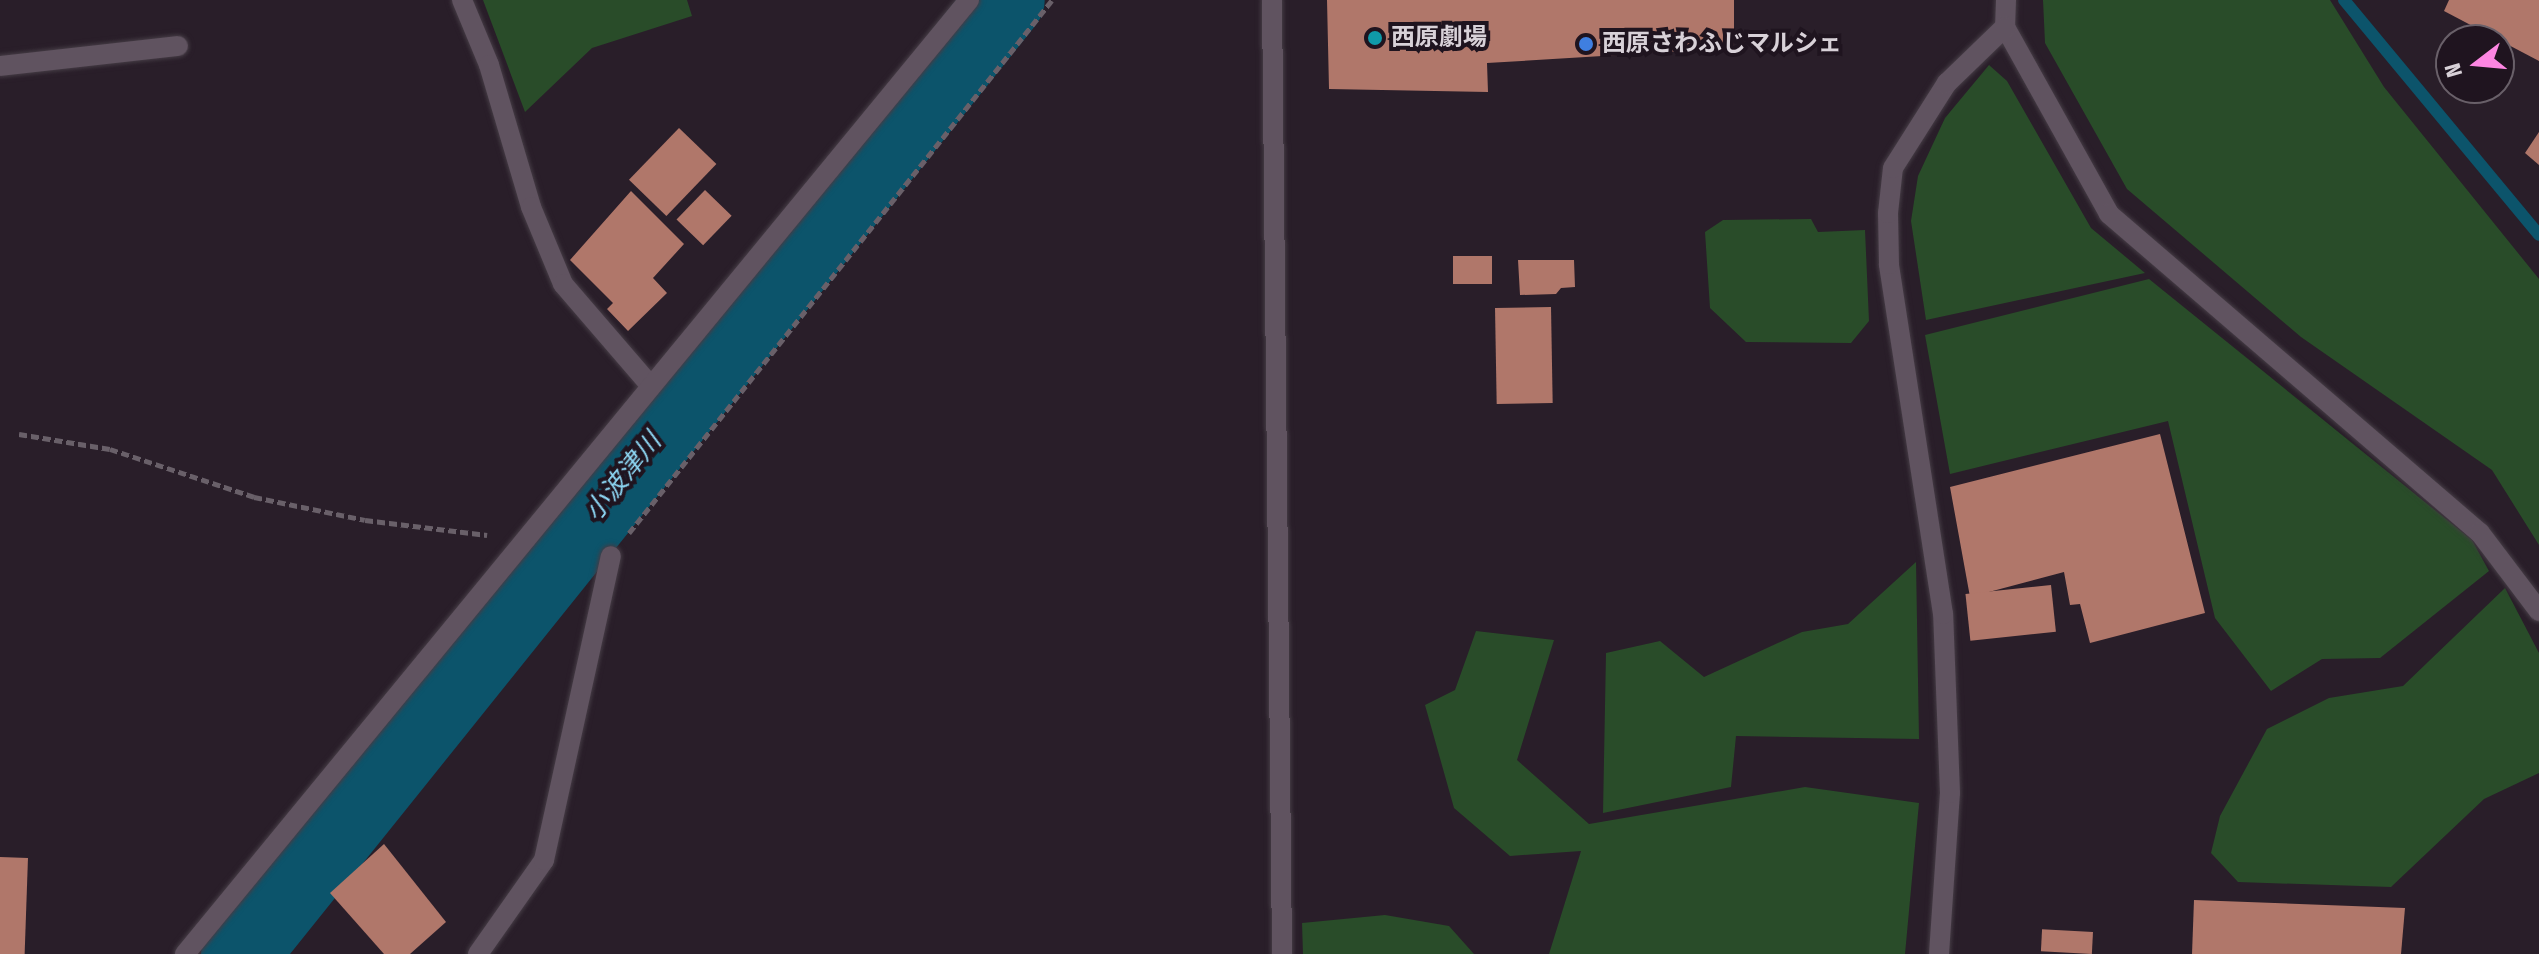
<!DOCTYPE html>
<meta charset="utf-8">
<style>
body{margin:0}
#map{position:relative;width:2539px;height:954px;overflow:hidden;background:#291e29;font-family:"Fira Sans Condensed","Noto Sans JP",sans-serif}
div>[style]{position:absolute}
.green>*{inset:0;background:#294c29}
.stream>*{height:12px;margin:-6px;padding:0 6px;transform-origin:6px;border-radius:6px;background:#0c546b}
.river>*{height:78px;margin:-39px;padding:0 39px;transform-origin:39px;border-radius:39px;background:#0c546b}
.building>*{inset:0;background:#b0776a;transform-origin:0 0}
.path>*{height:5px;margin-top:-2.5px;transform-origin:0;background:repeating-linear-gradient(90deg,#696069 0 8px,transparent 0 12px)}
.roads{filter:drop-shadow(0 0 2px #453c45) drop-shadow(0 0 2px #453c45)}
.minor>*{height:20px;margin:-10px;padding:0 10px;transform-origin:10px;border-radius:10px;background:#605360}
.dots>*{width:22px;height:22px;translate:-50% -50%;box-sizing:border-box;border:4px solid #1f141f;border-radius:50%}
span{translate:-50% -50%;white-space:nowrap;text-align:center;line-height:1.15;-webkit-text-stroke:8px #1f141f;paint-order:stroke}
.poi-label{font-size:24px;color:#d8d1d8;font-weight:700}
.left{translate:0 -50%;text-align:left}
.water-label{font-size:26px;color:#8ed8f5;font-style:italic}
.north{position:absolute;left:2435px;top:24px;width:80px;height:80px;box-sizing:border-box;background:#1f141f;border:2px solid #696069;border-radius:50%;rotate:254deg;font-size:22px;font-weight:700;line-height:32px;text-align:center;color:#d8d1d8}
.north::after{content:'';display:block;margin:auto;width:28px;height:36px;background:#fd86e2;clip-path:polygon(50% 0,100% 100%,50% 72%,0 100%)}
</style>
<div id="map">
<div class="green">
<div style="clip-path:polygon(483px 0,687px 0,692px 16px,592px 48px,525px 112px)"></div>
<div style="clip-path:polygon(2043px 0,2330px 0,2384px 87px,2539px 279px,2539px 545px,2492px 470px,2301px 337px,2127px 189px,2045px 43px)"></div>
<div style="clip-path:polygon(1989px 65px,2007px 81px,2091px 228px,2145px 273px,1926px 320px,1911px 221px,1918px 176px,1945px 118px)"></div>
<div style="clip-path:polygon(1811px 219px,1818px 232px,1865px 230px,1869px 321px,1851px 343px,1746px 342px,1710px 308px,1705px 232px,1723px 220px)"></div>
<div style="clip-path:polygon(2149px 279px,2472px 540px,2489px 571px,2380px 658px,2322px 659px,2271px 691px,2215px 618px,2168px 421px,1950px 474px,1925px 335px)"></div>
<div style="clip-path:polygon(1916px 562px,1919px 739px,1736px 736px,1731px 787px,1603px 813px,1606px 653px,1660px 641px,1704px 677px,1802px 632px,1848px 624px)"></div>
<div style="clip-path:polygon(2505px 588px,2539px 653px,2539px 773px,2484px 799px,2391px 887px,2238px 882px,2211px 853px,2220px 816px,2267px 729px,2329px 698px,2403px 686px)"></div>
<div style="clip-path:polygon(1476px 631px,1554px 640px,1517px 760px,1589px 824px,1805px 787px,1919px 803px,1905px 954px,1549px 954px,1581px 851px,1510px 856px,1454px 808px,1425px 705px,1455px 690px)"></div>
<div style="clip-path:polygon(1385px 915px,1449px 926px,1474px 954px,1303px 954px,1302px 923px)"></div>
</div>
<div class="stream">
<div style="left:2344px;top:0;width:305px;rotate:50.3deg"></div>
</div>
<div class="river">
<div style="left:240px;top:954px;width:1223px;rotate:-51.24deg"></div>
</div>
<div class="building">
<div style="clip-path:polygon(1327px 0,1734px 0,1734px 48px,1487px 63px,1488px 92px,1329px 89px)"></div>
<div style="clip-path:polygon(2449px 0,2539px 0,2539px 61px,2444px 11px)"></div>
<div style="left:679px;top:128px;width:52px;height:72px;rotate:44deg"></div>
<div style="clip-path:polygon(2539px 132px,2539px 165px,2525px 153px)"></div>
<div style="left:705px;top:190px;width:37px;height:41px;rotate:44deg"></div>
<div style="clip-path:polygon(631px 191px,684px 244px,653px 278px,667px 293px,628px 331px,607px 309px,613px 303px,570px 260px)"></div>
<div style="left:1453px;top:256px;width:39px;height:28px"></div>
<div style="clip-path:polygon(1518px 260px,1574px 260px,1575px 287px,1561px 288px,1556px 294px,1520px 295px)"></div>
<div style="left:1551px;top:307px;width:96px;height:56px;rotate:89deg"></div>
<div style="clip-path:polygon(2160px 434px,2205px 613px,2090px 643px,2080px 604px,2070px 605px,2064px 572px,1970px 597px,1950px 487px)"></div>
<div style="left:2051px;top:585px;width:47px;height:86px;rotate:84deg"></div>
<div style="clip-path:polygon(384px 844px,446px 922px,410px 954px,384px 954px,330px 893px)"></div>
<div style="left:0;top:857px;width:28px;height:97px;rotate:2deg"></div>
<div style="clip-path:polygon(2194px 900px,2405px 908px,2401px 954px,2192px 954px)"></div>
<div style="left:2093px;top:932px;width:22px;height:51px;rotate:93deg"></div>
</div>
<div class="path">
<div style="left:19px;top:434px;width:92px;rotate:9.4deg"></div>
<div style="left:110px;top:449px;width:152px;rotate:18.4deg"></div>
<div style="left:254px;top:497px;width:113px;rotate:11.7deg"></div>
<div style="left:365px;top:520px;width:123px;rotate:7deg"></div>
<div style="left:629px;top:533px;width:680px;rotate:-51.56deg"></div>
</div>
<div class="roads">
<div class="minor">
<div style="left:462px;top:0;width:70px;rotate:67.4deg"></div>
<div style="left:489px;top:65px;width:148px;rotate:73.5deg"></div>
<div style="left:531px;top:207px;width:83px;rotate:67.4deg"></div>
<div style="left:563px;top:284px;width:133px;rotate:49.3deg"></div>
<div style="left:1272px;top:0;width:954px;rotate:89.4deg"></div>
<div style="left:2006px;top:0;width:27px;rotate:92deg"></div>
<div style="left:2005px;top:27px;width:214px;rotate:60.9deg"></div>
<div style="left:2109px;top:214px;width:489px;rotate:40.7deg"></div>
<div style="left:2480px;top:533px;width:98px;rotate:52.9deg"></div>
<div style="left:0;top:66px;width:179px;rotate:-6.4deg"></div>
<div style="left:185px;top:954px;width:1235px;rotate:-50.59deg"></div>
<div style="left:478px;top:954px;width:115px;rotate:-54.9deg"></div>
<div style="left:544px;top:860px;width:311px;rotate:-77.6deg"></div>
<div style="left:1939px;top:954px;width:161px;rotate:-86.1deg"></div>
<div style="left:1950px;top:793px;width:179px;rotate:-92.2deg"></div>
<div style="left:1943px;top:614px;width:354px;rotate:-98.8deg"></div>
<div style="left:1889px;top:264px;width:51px;rotate:-91.1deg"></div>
<div style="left:1888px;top:213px;width:45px;rotate:-83.7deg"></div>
<div style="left:1893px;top:168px;width:101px;rotate:-57.6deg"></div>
<div style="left:1947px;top:83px;width:81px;rotate:-44deg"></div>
</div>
</div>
<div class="dots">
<div style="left:1375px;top:38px;background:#0f9aa8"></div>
<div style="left:1586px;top:44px;background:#3f7fe0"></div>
</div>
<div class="poi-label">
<span class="left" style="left:1391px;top:38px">西原劇場</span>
<span class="left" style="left:1602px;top:44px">西原さわふじマルシェ</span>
</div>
<div class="water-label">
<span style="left:623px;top:477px;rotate:-51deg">小波津川</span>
</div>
<div class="north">N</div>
</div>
